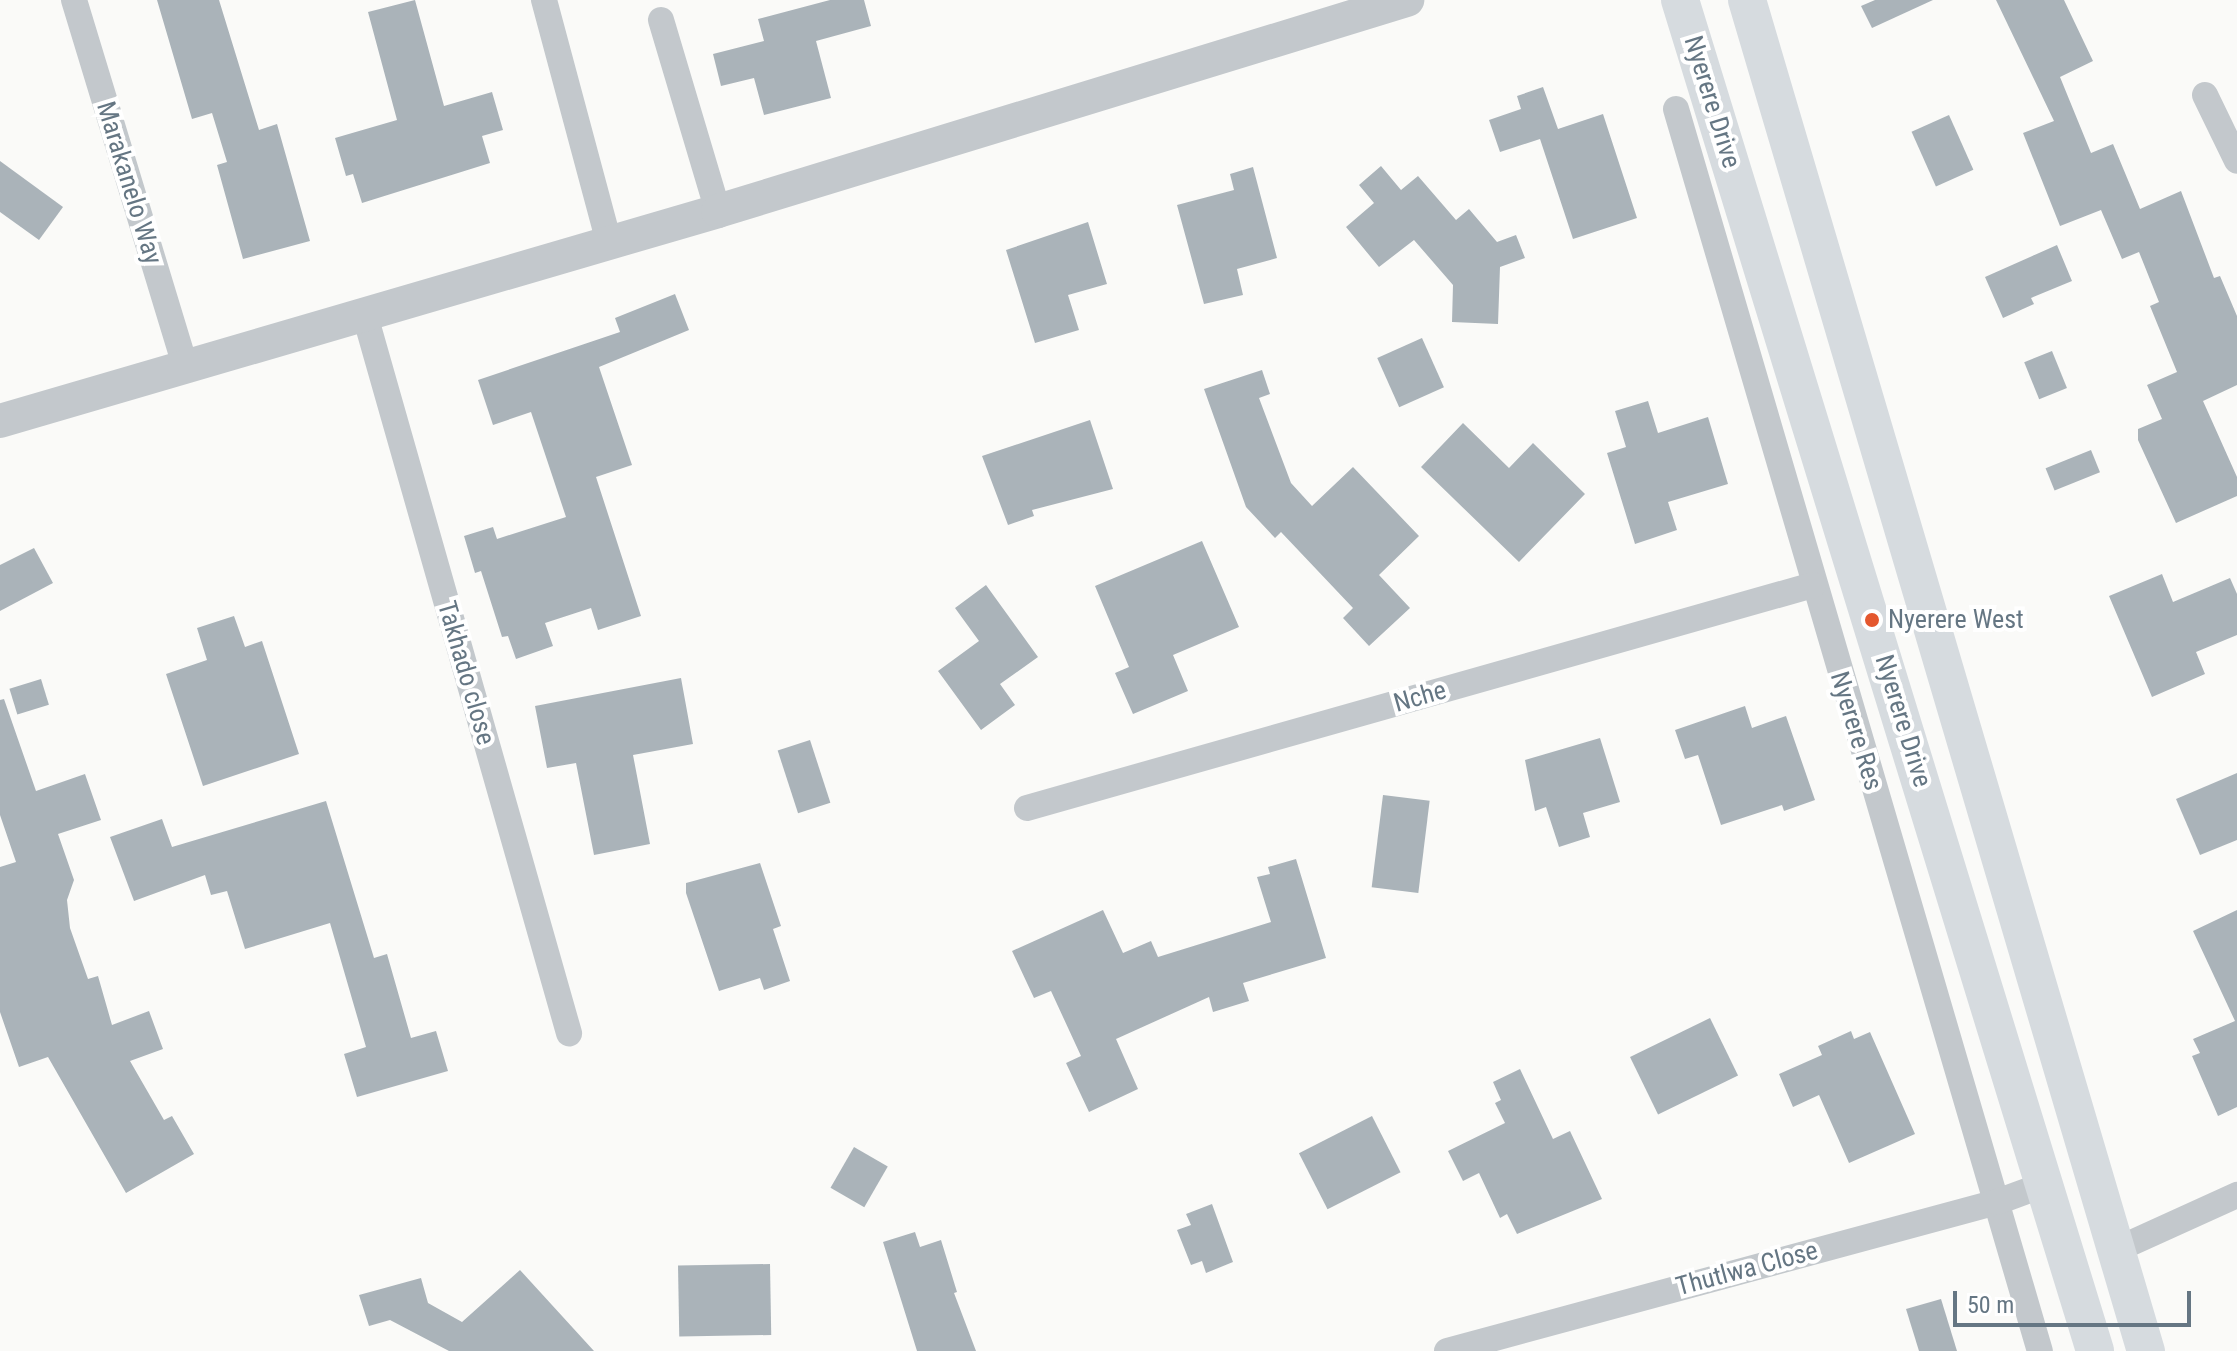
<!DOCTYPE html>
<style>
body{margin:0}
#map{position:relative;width:2237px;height:1351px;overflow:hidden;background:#fafaf8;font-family:"Roboto Condensed",sans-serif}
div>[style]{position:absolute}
.building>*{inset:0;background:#aab3b9;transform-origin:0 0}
.minor>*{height:26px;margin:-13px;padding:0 13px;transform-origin:13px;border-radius:13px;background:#c3c8cc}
.tertiary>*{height:34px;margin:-17px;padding:0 17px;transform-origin:17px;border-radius:17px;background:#c3c8cc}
.secondary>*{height:38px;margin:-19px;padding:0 19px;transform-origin:19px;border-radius:19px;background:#d6dbdf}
.dots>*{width:22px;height:22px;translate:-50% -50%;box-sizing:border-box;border:4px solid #fff;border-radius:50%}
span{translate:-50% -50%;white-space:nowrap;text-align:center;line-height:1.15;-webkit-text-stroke:8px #fff;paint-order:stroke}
.street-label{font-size:26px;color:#657683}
.poi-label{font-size:26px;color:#657683}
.left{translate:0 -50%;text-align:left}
.scale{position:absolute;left:1953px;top:1291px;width:238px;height:36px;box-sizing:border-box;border:4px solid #657683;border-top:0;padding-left:10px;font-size:24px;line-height:28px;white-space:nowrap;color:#657683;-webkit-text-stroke:6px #fff;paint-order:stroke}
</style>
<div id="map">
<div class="building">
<div style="clip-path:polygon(157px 0,219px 0,259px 130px,277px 124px,310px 241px,243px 259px,217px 165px,227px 162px,212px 113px,192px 119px)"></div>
<div style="clip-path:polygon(415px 0,444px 106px,492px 92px,503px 130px,482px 136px,490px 163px,362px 203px,353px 174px,346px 176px,335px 138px,397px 120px,368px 12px)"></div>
<div style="clip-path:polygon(830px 0,864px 0,871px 26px,816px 41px,831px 98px,764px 115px,754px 78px,721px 86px,713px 54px,764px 41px,758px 19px)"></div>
<div style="clip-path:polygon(1875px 0,1933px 0,1872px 28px,1861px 6px)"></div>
<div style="clip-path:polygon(1996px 0,2064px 0,2093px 61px,2060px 77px,2091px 153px,2113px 144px,2140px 209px,2181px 191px,2214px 278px,2220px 276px,2237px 316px,2237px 385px,2203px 401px,2237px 477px,2237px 496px,2176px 523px,2138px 440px,2138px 429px,2162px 419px,2147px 385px,2177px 372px,2150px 306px,2159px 302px,2139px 252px,2122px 259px,2101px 210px,2060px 226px,2023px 133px,2054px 121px)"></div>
<div style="clip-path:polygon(1543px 87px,1558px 129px,1603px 114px,1637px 218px,1573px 239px,1540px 139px,1500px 152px,1489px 120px,1521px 109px,1517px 96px)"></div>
<div style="left:1949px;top:115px;width:60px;height:41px;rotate:66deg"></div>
<div style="clip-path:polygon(0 161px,63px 207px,39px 240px,0 212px)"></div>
<div style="clip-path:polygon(1381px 166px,1401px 190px,1418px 176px,1456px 220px,1469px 209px,1497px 242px,1516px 235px,1525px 258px,1500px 267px,1498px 324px,1452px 322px,1453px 285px,1414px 240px,1379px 267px,1346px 227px,1374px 203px,1359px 185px)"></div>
<div style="clip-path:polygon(1253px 167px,1277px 258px,1237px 269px,1243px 295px,1204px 304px,1177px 205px,1234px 190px,1230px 174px)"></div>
<div style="clip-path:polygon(1088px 222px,1107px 284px,1068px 295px,1079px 330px,1035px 343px,1006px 250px)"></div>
<div style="clip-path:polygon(2057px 245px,2072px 281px,2031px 298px,2034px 304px,2003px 318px,1985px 277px)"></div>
<div style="clip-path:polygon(675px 294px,689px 330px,599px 367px,632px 465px,596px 477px,641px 616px,598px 630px,591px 608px,545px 623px,553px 646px,516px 659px,508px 636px,502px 637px,481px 571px,475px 573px,464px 536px,493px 527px,497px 539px,566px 517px,531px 412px,493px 425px,478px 380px,620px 332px,615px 318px)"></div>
<div style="left:1422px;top:338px;width:54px;height:49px;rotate:66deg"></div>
<div style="left:2052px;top:351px;width:40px;height:30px;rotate:68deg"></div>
<div style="clip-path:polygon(1262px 370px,1270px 394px,1259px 398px,1291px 483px,1312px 506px,1353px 467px,1419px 536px,1379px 575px,1410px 608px,1369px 646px,1343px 618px,1353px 608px,1281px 532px,1275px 538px,1246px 507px,1204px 389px)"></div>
<div style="clip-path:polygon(1648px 401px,1658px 433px,1708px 417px,1728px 484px,1668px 502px,1677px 530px,1635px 544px,1607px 453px,1626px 447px,1615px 411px)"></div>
<div style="clip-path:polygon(1090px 420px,1113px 489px,1032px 510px,1034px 516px,1008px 525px,982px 456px)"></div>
<div style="clip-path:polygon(1463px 423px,1509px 468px,1533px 443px,1585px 494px,1519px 562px,1421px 467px)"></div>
<div style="left:2091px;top:450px;width:24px;height:49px;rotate:68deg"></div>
<div style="clip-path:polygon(1202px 541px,1239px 627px,1173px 655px,1188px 691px,1133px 714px,1115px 673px,1129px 667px,1095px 586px)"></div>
<div style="clip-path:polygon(34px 548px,53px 583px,0 611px,0 565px)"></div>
<div style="clip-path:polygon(2162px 574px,2173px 602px,2230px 578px,2237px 594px,2237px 635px,2196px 652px,2205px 674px,2152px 697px,2109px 596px)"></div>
<div style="clip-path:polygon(986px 585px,1038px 657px,1000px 684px,1015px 705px,981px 730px,938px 671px,979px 641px,955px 608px)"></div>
<div style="clip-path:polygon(234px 616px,245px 647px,262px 641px,299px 754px,203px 786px,166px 674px,207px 660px,197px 628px)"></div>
<div style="clip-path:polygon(681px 678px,693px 744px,633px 755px,650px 844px,594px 855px,576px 763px,547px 768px,535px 706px)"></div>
<div style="left:41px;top:679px;width:27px;height:33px;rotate:73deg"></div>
<div style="clip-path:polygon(4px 699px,36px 791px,85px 774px,101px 820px,58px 834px,74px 880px,67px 900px,70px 928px,88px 979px,98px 976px,112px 1025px,149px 1011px,163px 1049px,130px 1061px,164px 1120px,172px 1116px,194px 1154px,126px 1193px,48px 1057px,19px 1067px,0 1012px,0 867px,16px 862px,0 815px,0 700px)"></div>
<div style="clip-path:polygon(1745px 706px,1752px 728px,1786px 716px,1815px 800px,1784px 811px,1782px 805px,1721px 825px,1698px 755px,1685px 759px,1675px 730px)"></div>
<div style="clip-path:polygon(1600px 738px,1620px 802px,1583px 813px,1590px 837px,1559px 847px,1546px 807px,1535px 811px,1525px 760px)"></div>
<div style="left:810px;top:740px;width:66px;height:34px;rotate:72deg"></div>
<div style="clip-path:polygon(2237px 773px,2237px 840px,2200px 855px,2176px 799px)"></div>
<div style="left:1383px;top:795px;width:47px;height:93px;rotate:7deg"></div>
<div style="clip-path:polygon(326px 801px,374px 958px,387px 954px,411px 1038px,436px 1031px,448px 1071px,357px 1097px,344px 1054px,366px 1047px,330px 923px,245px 949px,227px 891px,211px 895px,205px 875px,134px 901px,110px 837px,162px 819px,172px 847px)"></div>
<div style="clip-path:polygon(1296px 859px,1326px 958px,1243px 983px,1249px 1001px,1213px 1012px,1209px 997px,1116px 1039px,1138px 1089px,1089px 1112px,1066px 1063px,1081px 1056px,1051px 991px,1034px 998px,1012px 951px,1103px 910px,1123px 953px,1151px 941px,1158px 957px,1271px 922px,1257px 877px,1270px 874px,1268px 867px)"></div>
<div style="clip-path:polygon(760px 863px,781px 926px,773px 929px,790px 981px,764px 990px,760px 978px,719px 991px,686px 893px,686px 883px)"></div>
<div style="clip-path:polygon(2237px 910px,2237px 1107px,2218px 1116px,2192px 1056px,2200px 1053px,2193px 1039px,2235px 1021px,2193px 931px)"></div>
<div style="left:1710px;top:1018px;width:64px;height:89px;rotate:64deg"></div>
<div style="clip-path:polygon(1851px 1031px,1854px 1039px,1870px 1032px,1915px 1134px,1849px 1163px,1819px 1095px,1793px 1107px,1779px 1074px,1822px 1055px,1818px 1046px)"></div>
<div style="clip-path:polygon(1520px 1069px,1553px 1139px,1570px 1131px,1602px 1199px,1517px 1234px,1507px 1214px,1500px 1218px,1479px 1173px,1463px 1181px,1448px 1151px,1505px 1123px,1495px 1103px,1501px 1100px,1493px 1082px)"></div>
<div style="left:1372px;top:1116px;width:63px;height:82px;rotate:63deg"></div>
<div style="left:854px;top:1147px;width:39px;height:47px;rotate:30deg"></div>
<div style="clip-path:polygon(1212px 1204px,1233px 1262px,1206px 1273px,1202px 1261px,1191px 1265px,1177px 1230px,1191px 1225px,1186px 1214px)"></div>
<div style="clip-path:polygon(915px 1232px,920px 1247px,941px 1240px,957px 1292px,954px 1293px,976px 1351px,917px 1351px,883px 1242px)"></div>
<div style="left:770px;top:1264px;width:71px;height:92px;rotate:89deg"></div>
<div style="clip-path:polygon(520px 1270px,594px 1351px,449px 1351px,390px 1320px,369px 1326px,359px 1295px,421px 1278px,428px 1303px,462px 1322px)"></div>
<div style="clip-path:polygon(1941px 1299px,1957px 1351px,1919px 1351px,1906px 1309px)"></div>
</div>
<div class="minor">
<div style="left:74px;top:0;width:382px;rotate:73.1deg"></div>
<div style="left:544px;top:0;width:251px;rotate:75deg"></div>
<div style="left:661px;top:20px;width:199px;rotate:73.4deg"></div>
<div style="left:2205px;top:95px;width:73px;rotate:64.1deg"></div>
<div style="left:1676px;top:109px;width:1294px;rotate:73.67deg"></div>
<div style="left:364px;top:312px;width:750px;rotate:74.13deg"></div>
<div style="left:1027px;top:808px;width:817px;rotate:-15.84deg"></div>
<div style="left:2118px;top:1249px;width:131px;rotate:-24.4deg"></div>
<div style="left:1447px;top:1351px;width:570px;rotate:-15.16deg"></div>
<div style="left:1997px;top:1202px;width:52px;rotate:-20.2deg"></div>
</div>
<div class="tertiary">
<div style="left:0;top:421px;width:748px;rotate:-16.3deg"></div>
<div style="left:718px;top:211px;width:721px;rotate:-17.03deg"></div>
</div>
<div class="secondary">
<div style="left:1680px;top:0;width:1413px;rotate:72.92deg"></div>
<div style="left:1747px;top:0;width:1409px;rotate:73.55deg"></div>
</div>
<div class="dots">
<div style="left:1872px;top:620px;background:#e4572e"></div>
</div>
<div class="street-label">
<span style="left:1712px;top:102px;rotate:73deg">Nyerere Drive</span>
<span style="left:129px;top:183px;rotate:73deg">Marakanelo Way</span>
<span style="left:466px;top:673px;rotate:74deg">Takhado close</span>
<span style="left:1420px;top:697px;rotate:-16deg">Nche</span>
<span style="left:1903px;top:721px;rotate:73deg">Nyerere Drive</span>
<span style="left:1856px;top:731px;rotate:73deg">Nyerere Res</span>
<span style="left:1747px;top:1269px;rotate:-15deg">Thutlwa Close</span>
</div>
<div class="poi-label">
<span class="left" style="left:1888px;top:620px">Nyerere West</span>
</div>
<div class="scale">50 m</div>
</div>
